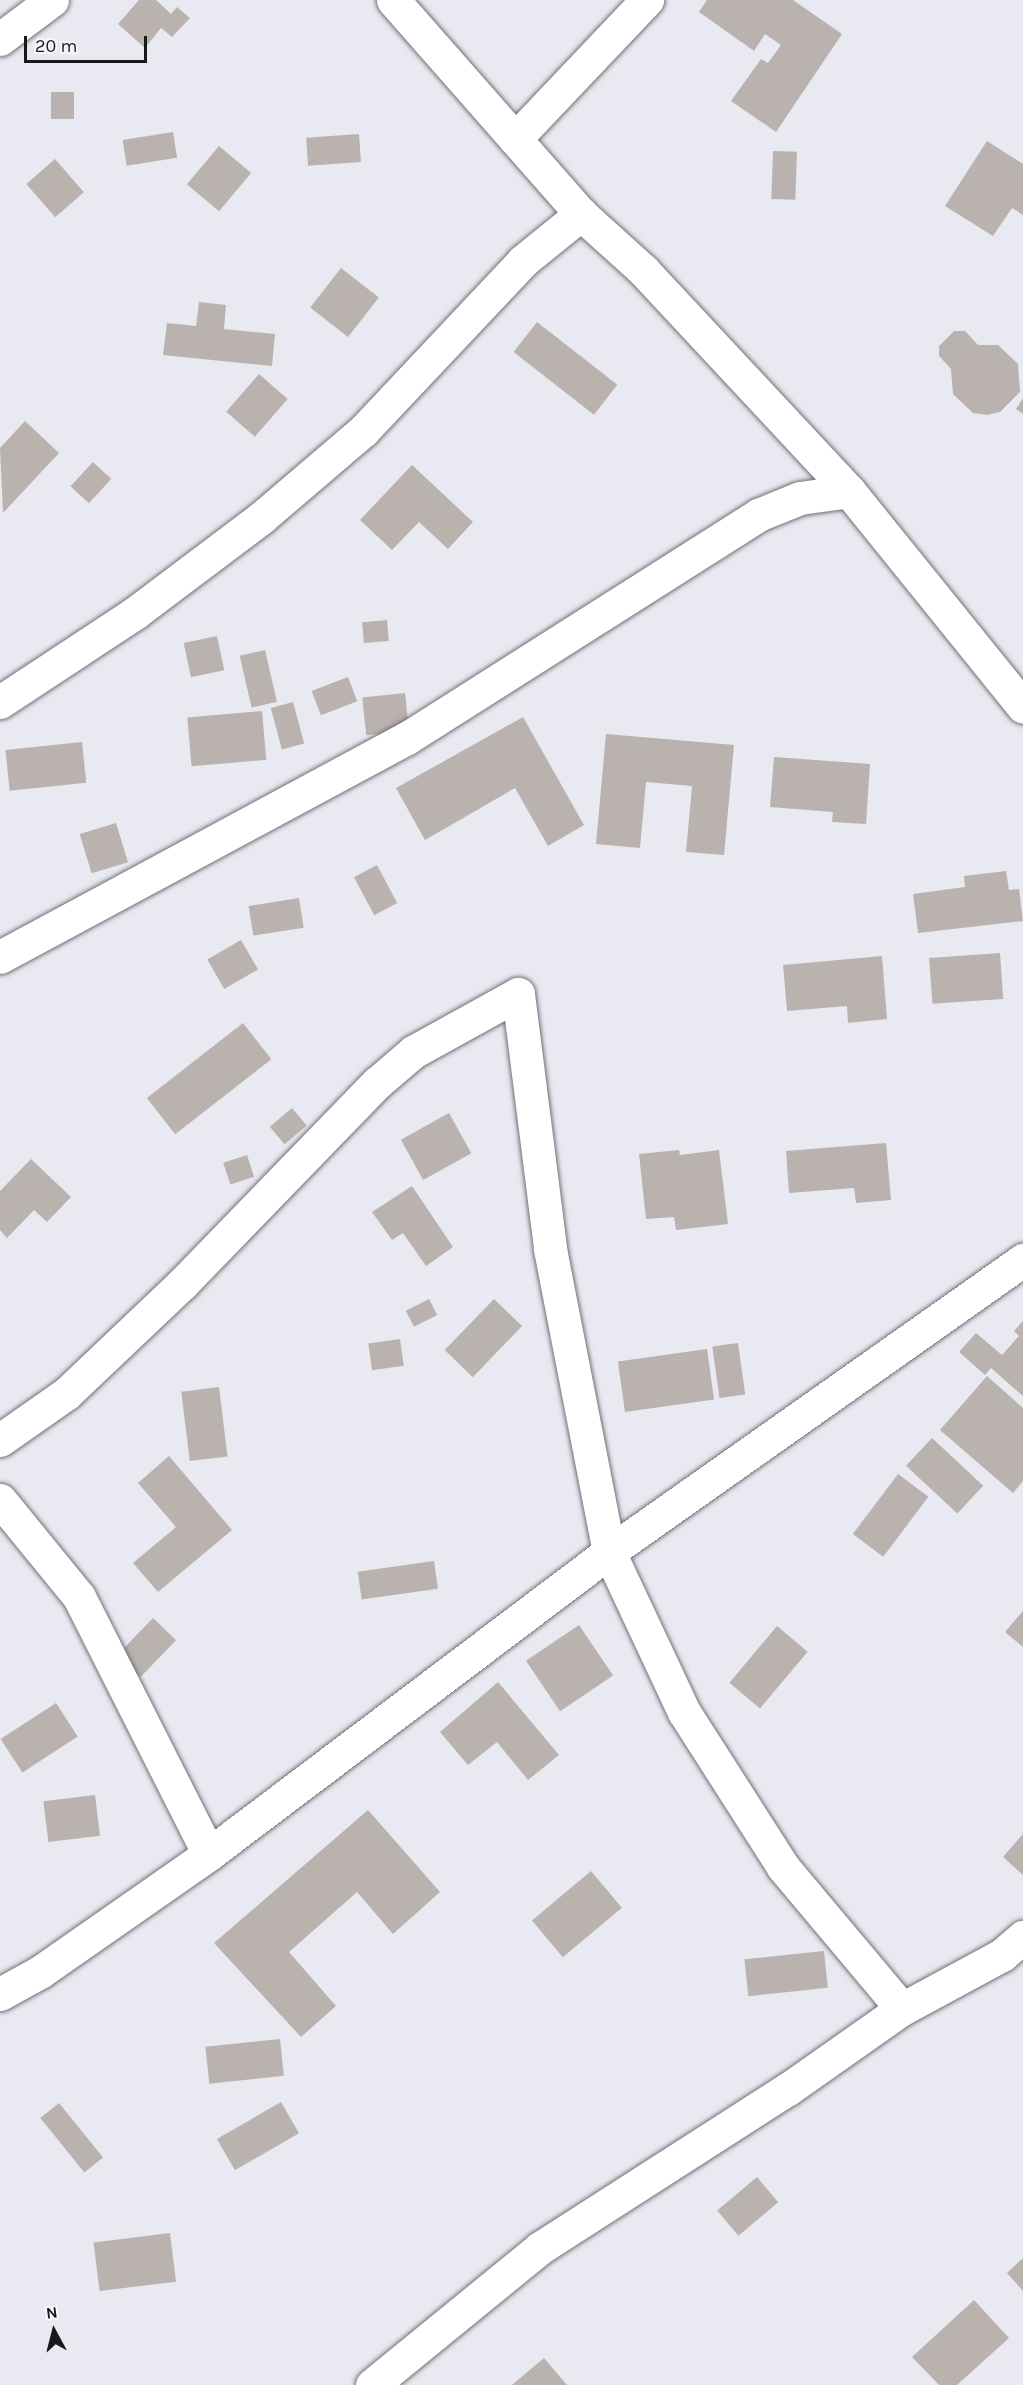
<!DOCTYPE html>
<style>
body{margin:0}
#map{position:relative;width:1023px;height:2385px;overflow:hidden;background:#e8e9f1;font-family:Karla,sans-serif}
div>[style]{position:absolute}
.building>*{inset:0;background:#bab2af;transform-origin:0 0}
.roads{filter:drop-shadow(0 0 2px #707177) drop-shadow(0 0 2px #707177)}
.minor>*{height:33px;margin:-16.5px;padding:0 16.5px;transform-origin:16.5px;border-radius:16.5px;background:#fff}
span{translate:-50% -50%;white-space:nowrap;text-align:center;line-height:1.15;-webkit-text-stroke:6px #f5f6fe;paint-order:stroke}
.north{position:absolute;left:24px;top:2301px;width:60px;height:60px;-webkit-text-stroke:4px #f5f6fe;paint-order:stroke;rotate:353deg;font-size:16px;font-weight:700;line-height:24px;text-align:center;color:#18181b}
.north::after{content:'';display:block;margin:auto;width:21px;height:27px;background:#18181b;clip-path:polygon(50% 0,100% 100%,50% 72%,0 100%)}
.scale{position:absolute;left:24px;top:36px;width:123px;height:27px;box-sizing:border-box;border:3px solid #18181b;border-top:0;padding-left:8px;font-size:18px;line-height:21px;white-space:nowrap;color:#18181b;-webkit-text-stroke:4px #f5f6fe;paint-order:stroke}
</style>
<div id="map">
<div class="building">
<div style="clip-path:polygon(139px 0,156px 0,171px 14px,177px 7px,190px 18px,172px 37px,161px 28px,145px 48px,118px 24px)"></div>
<div style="clip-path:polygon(707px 0,793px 0,842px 34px,776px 132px,731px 101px,761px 59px,768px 63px,781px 45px,765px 34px,754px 51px,699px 12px)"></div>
<div style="left:51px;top:92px;width:23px;height:27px"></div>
<div style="left:173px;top:132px;width:26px;height:51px;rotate:81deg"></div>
<div style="left:359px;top:134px;width:28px;height:53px;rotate:86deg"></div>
<div style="clip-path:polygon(987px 141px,1023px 164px,1023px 215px,1012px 208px,993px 236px,945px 206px)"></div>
<div style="left:219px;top:146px;width:42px;height:50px;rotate:40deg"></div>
<div style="left:773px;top:151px;width:24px;height:48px;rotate:2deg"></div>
<div style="left:55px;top:159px;width:44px;height:38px;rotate:49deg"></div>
<div style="left:341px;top:268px;width:48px;height:50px;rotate:38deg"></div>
<div style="clip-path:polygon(199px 302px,226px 305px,224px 329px,275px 334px,272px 366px,163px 355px,167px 323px,196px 326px)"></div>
<div style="left:537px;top:322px;width:102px;height:38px;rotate:38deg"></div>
<div style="clip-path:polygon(954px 331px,965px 331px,978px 345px,998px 345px,1018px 364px,1020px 392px,1000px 412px,987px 415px,973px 413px,953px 394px,951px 369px,939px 356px,939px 346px)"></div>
<div style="left:259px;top:374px;width:38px;height:50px;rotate:41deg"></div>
<div style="clip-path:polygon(1023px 398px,1023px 414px,1016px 409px)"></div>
<div style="clip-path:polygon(25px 421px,59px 453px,3px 513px,0 448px)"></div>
<div style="left:93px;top:462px;width:25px;height:33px;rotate:43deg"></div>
<div style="clip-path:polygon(412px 465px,473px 522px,448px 549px,419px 522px,392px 550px,360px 520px)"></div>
<div style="left:387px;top:620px;width:21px;height:25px;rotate:85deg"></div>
<div style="left:217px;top:636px;width:35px;height:34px;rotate:78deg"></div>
<div style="left:265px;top:650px;width:53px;height:26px;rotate:77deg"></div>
<div style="left:348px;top:677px;width:26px;height:39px;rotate:69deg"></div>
<div style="left:405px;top:693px;width:38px;height:43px;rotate:84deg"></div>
<div style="left:293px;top:702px;width:43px;height:23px;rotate:75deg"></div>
<div style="left:262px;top:711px;width:49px;height:75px;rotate:85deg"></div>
<div style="clip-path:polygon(523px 717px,584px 825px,548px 846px,515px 788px,425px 840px,396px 788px)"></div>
<div style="clip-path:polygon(606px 734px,734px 745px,724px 855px,686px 852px,692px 786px,646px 782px,640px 848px,596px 844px)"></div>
<div style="left:82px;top:742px;width:41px;height:77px;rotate:84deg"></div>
<div style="clip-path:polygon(774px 757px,870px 764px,866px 824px,832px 822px,833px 812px,770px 807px)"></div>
<div style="left:116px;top:823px;width:41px;height:38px;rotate:73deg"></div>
<div style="left:377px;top:865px;width:43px;height:26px;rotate:62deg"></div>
<div style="clip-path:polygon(1006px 871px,1009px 890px,1019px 889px,1023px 921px,918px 933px,913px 894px,965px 887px,964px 876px)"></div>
<div style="left:299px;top:898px;width:30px;height:51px;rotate:81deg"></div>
<div style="left:241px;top:940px;width:34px;height:39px;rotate:60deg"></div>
<div style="left:1000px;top:953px;width:46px;height:71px;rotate:86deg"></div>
<div style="clip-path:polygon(882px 956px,887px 1019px,848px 1023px,847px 1006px,787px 1011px,783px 965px)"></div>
<div style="left:243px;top:1023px;width:46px;height:122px;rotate:52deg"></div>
<div style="left:292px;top:1108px;width:23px;height:29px;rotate:50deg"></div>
<div style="left:449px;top:1113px;width:46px;height:55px;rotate:61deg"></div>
<div style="clip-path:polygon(886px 1143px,891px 1200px,856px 1203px,854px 1188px,789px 1193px,786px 1151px)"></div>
<div style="clip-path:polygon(679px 1150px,680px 1155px,719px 1150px,728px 1224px,676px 1230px,674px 1217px,646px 1219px,639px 1154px)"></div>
<div style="left:247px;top:1155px;width:23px;height:25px;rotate:72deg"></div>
<div style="clip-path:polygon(31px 1159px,71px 1197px,47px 1222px,34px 1210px,7px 1238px,0 1230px,0 1191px)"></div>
<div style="clip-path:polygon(412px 1186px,453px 1247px,426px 1266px,403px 1233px,392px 1240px,372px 1212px)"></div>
<div style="left:429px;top:1299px;width:18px;height:26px;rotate:63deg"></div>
<div style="left:494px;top:1299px;width:39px;height:71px;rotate:44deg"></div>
<div style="clip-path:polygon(1023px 1321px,1023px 1396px,991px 1368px,985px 1375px,959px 1352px,976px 1333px,1002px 1355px,1019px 1336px,1014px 1331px)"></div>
<div style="left:400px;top:1339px;width:27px;height:32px;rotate:82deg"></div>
<div style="left:738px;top:1343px;width:52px;height:26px;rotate:82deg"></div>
<div style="left:707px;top:1349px;width:51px;height:90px;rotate:82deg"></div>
<div style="clip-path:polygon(987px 1376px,1023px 1408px,1023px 1481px,1013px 1493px,940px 1430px)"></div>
<div style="left:219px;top:1387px;width:70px;height:38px;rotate:83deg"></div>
<div style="left:932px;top:1438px;width:70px;height:38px;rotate:43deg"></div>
<div style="clip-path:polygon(169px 1456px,232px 1530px,158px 1592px,133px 1563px,176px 1527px,138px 1483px)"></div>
<div style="left:898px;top:1474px;width:38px;height:75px;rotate:37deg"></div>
<div style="left:434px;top:1561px;width:28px;height:77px;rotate:82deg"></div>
<div style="clip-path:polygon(1023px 1611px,1023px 1647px,1005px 1632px)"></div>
<div style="left:153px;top:1618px;width:32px;height:51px;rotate:44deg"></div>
<div style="left:579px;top:1625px;width:61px;height:64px;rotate:56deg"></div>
<div style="left:777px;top:1626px;width:40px;height:74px;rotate:40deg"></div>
<div style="clip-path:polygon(498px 1682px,559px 1755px,528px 1780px,497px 1742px,468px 1765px,440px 1732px)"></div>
<div style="left:56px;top:1703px;width:40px;height:66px;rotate:57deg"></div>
<div style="left:95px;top:1795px;width:41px;height:52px;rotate:83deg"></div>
<div style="clip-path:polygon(368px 1810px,440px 1892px,393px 1934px,357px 1892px,289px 1952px,336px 2006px,301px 2037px,214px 1943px)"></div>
<div style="clip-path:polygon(1023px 1834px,1023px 1875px,1003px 1857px)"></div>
<div style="left:591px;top:1871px;width:48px;height:77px;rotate:50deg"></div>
<div style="left:824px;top:1951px;width:37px;height:80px;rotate:84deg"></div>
<div style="left:280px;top:2039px;width:37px;height:75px;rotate:84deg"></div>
<div style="left:281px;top:2102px;width:36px;height:74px;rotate:60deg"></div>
<div style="left:59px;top:2103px;width:70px;height:24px;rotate:51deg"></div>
<div style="left:757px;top:2177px;width:33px;height:52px;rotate:50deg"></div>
<div style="left:170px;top:2233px;width:49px;height:77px;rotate:83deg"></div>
<div style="clip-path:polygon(1023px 2258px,1023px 2291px,1007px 2273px)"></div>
<div style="clip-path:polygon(974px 2300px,1009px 2338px,957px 2385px,939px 2385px,912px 2357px)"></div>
<div style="clip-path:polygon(544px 2358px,567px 2385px,512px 2385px)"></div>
</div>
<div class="roads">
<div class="minor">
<div style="left:393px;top:0;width:285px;rotate:48.7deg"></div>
<div style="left:581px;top:214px;width:84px;rotate:42.1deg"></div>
<div style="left:643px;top:270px;width:302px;rotate:47deg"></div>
<div style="left:849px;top:491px;width:277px;rotate:51.1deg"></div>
<div style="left:0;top:39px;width:65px;rotate:-36.9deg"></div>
<div style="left:515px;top:139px;width:192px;rotate:-46.5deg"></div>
<div style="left:0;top:702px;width:162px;rotate:-33.4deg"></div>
<div style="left:135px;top:613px;width:158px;rotate:-37deg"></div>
<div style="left:261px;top:518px;width:134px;rotate:-40.5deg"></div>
<div style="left:363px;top:431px;width:233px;rotate:-46.7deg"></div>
<div style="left:523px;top:261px;width:75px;rotate:-39deg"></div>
<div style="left:0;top:957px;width:462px;rotate:-28.3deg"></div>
<div style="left:407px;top:738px;width:416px;rotate:-32.4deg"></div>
<div style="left:758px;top:515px;width:45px;rotate:-22deg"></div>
<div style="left:800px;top:498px;width:49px;rotate:-8.1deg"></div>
<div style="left:0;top:1440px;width:82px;rotate:-35deg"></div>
<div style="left:67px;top:1393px;width:160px;rotate:-43.5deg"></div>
<div style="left:183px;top:1283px;width:279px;rotate:-45.9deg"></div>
<div style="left:377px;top:1083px;width:48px;rotate:-40.7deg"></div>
<div style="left:413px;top:1052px;width:120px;rotate:-28.9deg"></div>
<div style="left:518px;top:994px;width:257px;rotate:82.8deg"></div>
<div style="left:550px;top:1249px;width:309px;rotate:79deg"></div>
<div style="left:609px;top:1552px;width:177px;rotate:64.9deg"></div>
<div style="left:684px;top:1712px;width:184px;rotate:57.4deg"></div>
<div style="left:783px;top:1867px;width:185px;rotate:50deg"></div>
<div style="left:0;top:1500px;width:125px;rotate:50.8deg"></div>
<div style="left:79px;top:1597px;width:288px;rotate:63.2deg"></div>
<div style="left:0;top:1994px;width:46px;rotate:-28.8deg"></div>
<div style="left:40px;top:1972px;width:206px;rotate:-34.9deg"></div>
<div style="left:209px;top:1854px;width:501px;rotate:-37.05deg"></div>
<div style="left:609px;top:1552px;width:507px;rotate:-35.2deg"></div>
<div style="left:372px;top:2385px;width:217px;rotate:-39.2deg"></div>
<div style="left:540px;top:2248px;width:295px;rotate:-32.7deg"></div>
<div style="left:788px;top:2089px;width:139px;rotate:-35.1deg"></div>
<div style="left:902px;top:2009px;width:114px;rotate:-28.4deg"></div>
<div style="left:1002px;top:1955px;width:28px;rotate:-41deg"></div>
</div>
</div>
<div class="north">N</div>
<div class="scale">20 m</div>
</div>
